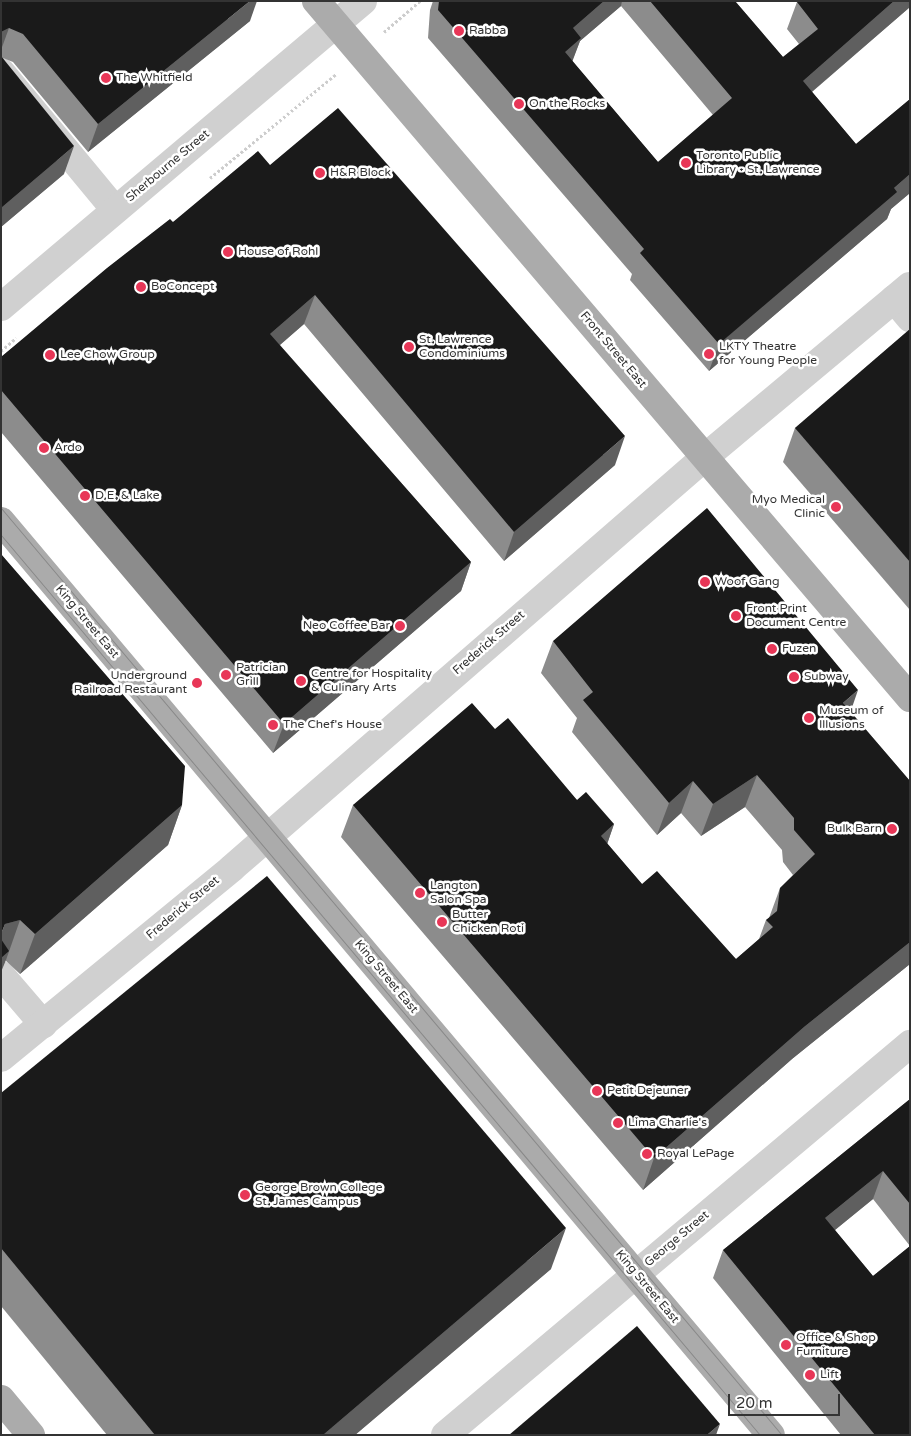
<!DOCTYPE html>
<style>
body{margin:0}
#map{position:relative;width:911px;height:1436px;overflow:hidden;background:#fff;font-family:"Varela Round",sans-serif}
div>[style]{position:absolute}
.path>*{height:3px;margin-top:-1.5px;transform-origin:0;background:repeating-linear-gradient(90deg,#cdcdcd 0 2.5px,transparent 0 5px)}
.minor>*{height:28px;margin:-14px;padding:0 14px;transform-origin:14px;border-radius:14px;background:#d0d0d0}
.major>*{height:28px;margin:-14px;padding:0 14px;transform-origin:14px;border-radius:14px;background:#ababab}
.tram>*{height:1px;margin:-0.5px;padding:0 0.5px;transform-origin:0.5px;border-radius:0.5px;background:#888}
.wall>*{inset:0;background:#8c8c8c}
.shaded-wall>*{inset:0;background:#5f5f5f}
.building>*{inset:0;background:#1a1a1a}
.dots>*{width:14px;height:14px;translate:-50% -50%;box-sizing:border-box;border:2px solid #fff;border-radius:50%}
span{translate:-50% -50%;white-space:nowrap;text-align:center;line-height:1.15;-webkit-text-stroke:5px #fff;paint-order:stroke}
.poi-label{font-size:12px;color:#333}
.left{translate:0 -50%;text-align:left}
.right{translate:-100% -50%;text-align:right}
.street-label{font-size:12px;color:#333}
.frame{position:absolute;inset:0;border:2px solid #333;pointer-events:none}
.scale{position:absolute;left:728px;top:1394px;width:112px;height:22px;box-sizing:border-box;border:2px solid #333;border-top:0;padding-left:6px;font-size:15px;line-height:18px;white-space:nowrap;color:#333;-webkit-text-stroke:4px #fff;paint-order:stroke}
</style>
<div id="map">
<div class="path">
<div style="left:384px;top:32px;width:48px;rotate:-40.7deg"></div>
<div style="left:210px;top:178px;width:163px;rotate:-39.5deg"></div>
<div style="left:1px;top:351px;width:20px;rotate:-41deg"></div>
</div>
<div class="minor">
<div style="left:1px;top:72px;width:179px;rotate:50.4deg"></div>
<div style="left:894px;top:299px;width:25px;rotate:50deg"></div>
<div style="left:1px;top:307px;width:474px;rotate:-40.2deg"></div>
<div style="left:1px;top:975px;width:65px;rotate:49.4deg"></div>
<div style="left:1px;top:1058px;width:299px;rotate:-39.4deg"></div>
<div style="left:232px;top:868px;width:625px;rotate:-40.98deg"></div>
<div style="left:704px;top:458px;width:268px;rotate:-39.9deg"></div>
<div style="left:445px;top:1435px;width:608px;rotate:-40.06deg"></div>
</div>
<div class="major">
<div style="left:316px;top:1px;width:916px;rotate:49.56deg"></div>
<div style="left:1px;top:521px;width:1195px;rotate:49.89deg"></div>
<div style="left:1px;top:1399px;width:47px;rotate:50.2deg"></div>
</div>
<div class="tram">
<div style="left:1px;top:508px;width:1212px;rotate:49.89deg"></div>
<div style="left:1px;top:535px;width:1177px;rotate:49.86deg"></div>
</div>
<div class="wall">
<div style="clip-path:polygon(1px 1px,250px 21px,88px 152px,13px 62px,3px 58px,64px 174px,1px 227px)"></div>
<div style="clip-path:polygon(evenodd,433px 1px,735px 1px,783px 57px,799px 44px,787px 29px,797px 2px,910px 1px,910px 7px,812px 92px,856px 144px,910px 99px,910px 193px,891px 209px,887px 219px,709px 371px,630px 280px,632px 274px,428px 38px,430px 10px,433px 1px,621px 6px,713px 115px,658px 162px,572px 61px,580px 41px,621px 6px)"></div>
<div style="clip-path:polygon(270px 165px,615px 465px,504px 561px,304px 324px,280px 345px,471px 562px,461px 591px,273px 753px,1px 432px,1px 357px,173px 222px)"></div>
<div style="clip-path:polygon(910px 329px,910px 610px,783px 462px,795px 428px)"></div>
<div style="clip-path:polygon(1px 554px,182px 805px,168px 845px,20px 974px,5px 960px)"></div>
<div style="clip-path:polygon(553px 641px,851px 712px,910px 781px,910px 964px,792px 1059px,643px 1190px,341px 837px,353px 805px,495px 729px,577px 800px,614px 824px,607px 844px,642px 884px,736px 959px,759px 939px,766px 920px,769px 918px,780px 888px,793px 875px,783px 862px,782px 850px,745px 807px,701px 836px,681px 813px,657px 835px,572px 732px,577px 718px,541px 673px)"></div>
<div style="clip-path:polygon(1px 1093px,551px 1269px,355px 1435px,107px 1435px,1px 1306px)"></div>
<div style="clip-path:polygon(evenodd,910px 1099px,910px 1435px,841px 1435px,713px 1278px,723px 1250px,910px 1099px,873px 1199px,910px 1246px,873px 1276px,835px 1230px,873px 1199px)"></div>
</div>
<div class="shaded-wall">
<div style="clip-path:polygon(250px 1px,257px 1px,250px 21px,88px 152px,98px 124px)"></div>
<div style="clip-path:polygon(604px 1px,622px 1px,621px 6px,580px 41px,571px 65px,555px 79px,573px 28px)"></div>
<div style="clip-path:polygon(894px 1px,910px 1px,910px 7px,793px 108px,803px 81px)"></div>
<div style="clip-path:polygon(9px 28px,1px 50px,1px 32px)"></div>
<div style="clip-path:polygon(74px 146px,64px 174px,1px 227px,1px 208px)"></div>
<div style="clip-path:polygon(910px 174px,910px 193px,891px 209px,887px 219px,709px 371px,719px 344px)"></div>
<div style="clip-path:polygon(315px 295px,304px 324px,259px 363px,270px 334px)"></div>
<div style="clip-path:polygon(625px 436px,615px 465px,504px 561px,514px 532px)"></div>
<div style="clip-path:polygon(471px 562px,461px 591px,273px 753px,284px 724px)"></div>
<div style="clip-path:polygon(858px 690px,847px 722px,843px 703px)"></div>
<div style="clip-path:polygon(757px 775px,745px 807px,701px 836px,713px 804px)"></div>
<div style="clip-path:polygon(693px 781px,681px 813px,657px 835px,669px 803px)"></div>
<div style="clip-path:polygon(182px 805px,168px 845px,20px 974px,35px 934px)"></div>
<div style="clip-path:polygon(614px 824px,603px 856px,601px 836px)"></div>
<div style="clip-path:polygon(20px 920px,6px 960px,1px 972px,1px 934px,5px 924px)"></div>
<div style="clip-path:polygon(910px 942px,910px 964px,792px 1059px,643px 1190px,654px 1158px,804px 1027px)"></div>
<div style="clip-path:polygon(883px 1171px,873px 1199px,814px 1247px,825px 1218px)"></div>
<div style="clip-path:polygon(566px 1228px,551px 1269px,355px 1435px,323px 1435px)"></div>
<div style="clip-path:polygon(720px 1424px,716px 1435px,707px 1435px)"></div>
</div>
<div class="building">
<div style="clip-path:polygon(1px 1px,250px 1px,98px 124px,23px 34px,9px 28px,1px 32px)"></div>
<div style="clip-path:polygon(439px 1px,604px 1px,573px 28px,581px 38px,565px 52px,658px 162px,732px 98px,650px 1px,735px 1px,783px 57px,818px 29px,797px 2px,798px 1px,894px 1px,803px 81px,856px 144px,910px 99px,910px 174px,894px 188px,897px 192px,719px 344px,640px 253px,644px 249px,438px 10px)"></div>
<div style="clip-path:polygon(1px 56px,74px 146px,1px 208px)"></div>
<div style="clip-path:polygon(338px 108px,625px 436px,514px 532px,315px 295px,270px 334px,471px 562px,284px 724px,1px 390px,1px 357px,107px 268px,170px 219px,173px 222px,258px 151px,270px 165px)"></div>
<div style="clip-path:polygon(910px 329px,910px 562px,795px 428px)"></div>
<div style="clip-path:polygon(707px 508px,858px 690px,843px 703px,910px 781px,910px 942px,804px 1027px,654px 1158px,353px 805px,472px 703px,495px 729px,508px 718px,577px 800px,586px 792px,614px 824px,601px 836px,642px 884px,657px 871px,736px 959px,773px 927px,766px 920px,777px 911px,780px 888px,815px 854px,794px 830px,794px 818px,757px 775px,713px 804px,693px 781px,669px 803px,583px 700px,593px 692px,553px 641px)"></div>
<div style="clip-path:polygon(1px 554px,185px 766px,182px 805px,35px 934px,20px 920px,5px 924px,1px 934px)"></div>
<div style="clip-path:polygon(267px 876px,566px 1228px,323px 1435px,155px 1435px,1px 1248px,1px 1093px)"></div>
<div style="clip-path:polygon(1px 939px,9px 951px,1px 958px)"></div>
<div style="clip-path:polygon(910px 1099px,910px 1204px,883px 1171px,825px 1218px,873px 1276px,910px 1246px,910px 1435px,875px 1435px,723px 1250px)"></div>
<div style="clip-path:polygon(637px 1326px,720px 1424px,707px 1435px,509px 1435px)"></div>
</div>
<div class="dots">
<div style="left:459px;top:31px;background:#e83657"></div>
<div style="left:106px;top:78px;background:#e83657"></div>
<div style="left:519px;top:104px;background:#e83657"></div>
<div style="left:686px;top:163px;background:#e83657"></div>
<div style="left:320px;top:173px;background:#e83657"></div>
<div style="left:228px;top:252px;background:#e83657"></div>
<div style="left:141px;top:287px;background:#e83657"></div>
<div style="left:409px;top:347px;background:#e83657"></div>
<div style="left:709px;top:354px;background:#e83657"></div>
<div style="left:50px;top:355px;background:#e83657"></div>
<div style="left:44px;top:448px;background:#e83657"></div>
<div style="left:85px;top:496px;background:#e83657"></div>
<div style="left:836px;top:507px;background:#e83657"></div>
<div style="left:705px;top:582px;background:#e83657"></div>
<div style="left:736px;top:616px;background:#e83657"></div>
<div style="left:400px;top:626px;background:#e83657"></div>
<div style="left:772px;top:649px;background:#e83657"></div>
<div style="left:226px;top:675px;background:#e83657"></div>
<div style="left:794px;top:677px;background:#e83657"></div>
<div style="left:301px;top:681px;background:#e83657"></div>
<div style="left:197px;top:683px;background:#e83657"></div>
<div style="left:809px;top:718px;background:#e83657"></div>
<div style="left:273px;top:725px;background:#e83657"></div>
<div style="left:892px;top:829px;background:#e83657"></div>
<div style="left:420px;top:893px;background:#e83657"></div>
<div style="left:442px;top:922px;background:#e83657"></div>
<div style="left:597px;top:1091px;background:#e83657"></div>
<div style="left:618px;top:1123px;background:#e83657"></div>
<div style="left:647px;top:1154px;background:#e83657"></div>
<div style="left:245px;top:1195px;background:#e83657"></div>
<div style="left:786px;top:1345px;background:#e83657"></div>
<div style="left:810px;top:1375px;background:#e83657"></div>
</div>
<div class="poi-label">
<span class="left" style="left:469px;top:31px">Rabba</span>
<span class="left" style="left:116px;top:78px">The Whitfield</span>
<span class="left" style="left:529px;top:104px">On the Rocks</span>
<span class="left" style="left:696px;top:163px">Toronto Public<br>Library - St. Lawrence</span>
<span class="left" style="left:330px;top:173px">H&amp;R Block</span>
<span class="left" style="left:238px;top:252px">House of Rohl</span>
<span class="left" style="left:151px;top:287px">BoConcept</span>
<span class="left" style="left:419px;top:347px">St. Lawrence<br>Condominiums</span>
<span class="left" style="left:719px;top:354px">LKTY Theatre<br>for Young People</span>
<span class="left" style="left:60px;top:355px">Lee Chow Group</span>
<span class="left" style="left:54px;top:448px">Ardo</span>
<span class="left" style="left:95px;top:496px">D.E. &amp; Lake</span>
<span class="right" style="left:825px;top:507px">Myo Medical<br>Clinic</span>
<span class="left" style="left:715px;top:582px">Woof Gang</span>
<span class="left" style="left:746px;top:616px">Front Print<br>Document Centre</span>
<span class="right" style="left:390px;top:626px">Neo Coffee Bar</span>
<span class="left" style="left:782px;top:649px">Fuzen</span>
<span class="left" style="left:236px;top:675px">Patrician<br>Grill</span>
<span class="left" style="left:311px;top:681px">Centre for Hospitality<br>&amp; Culinary Arts</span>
<span class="right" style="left:187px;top:683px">Underground<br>Railroad Restaurant</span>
<span class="left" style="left:804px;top:677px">Subway</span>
<span class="left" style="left:819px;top:718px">Museum of<br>Illusions</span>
<span class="left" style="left:283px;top:725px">The Chef's House</span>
<span class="right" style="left:882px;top:829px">Bulk Barn</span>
<span class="left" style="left:430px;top:893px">Langton<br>Salon Spa</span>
<span class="left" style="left:452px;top:922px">Butter<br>Chicken Roti</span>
<span class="left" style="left:607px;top:1091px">Petit Dejeuner</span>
<span class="left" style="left:628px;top:1123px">Lima Charlie's</span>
<span class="left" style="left:657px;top:1154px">Royal LePage</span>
<span class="left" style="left:255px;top:1195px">George Brown College<br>St. James Campus</span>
<span class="left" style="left:796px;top:1345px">Office &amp; Shop<br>Furniture</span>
<span class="left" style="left:820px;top:1375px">Lift</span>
</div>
<div class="street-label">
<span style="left:168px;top:166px;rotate:-40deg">Sherbourne Street</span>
<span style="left:613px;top:350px;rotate:50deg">Front Street East</span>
<span style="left:87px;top:622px;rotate:50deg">King Street East</span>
<span style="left:489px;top:643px;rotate:-41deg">Frederick Street</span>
<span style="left:183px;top:908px;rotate:-40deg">Frederick Street</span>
<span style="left:386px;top:977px;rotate:50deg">King Street East</span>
<span style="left:677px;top:1239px;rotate:-40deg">George Street</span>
<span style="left:647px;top:1287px;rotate:50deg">King Street East</span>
</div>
<div class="frame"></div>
<div class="scale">20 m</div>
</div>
